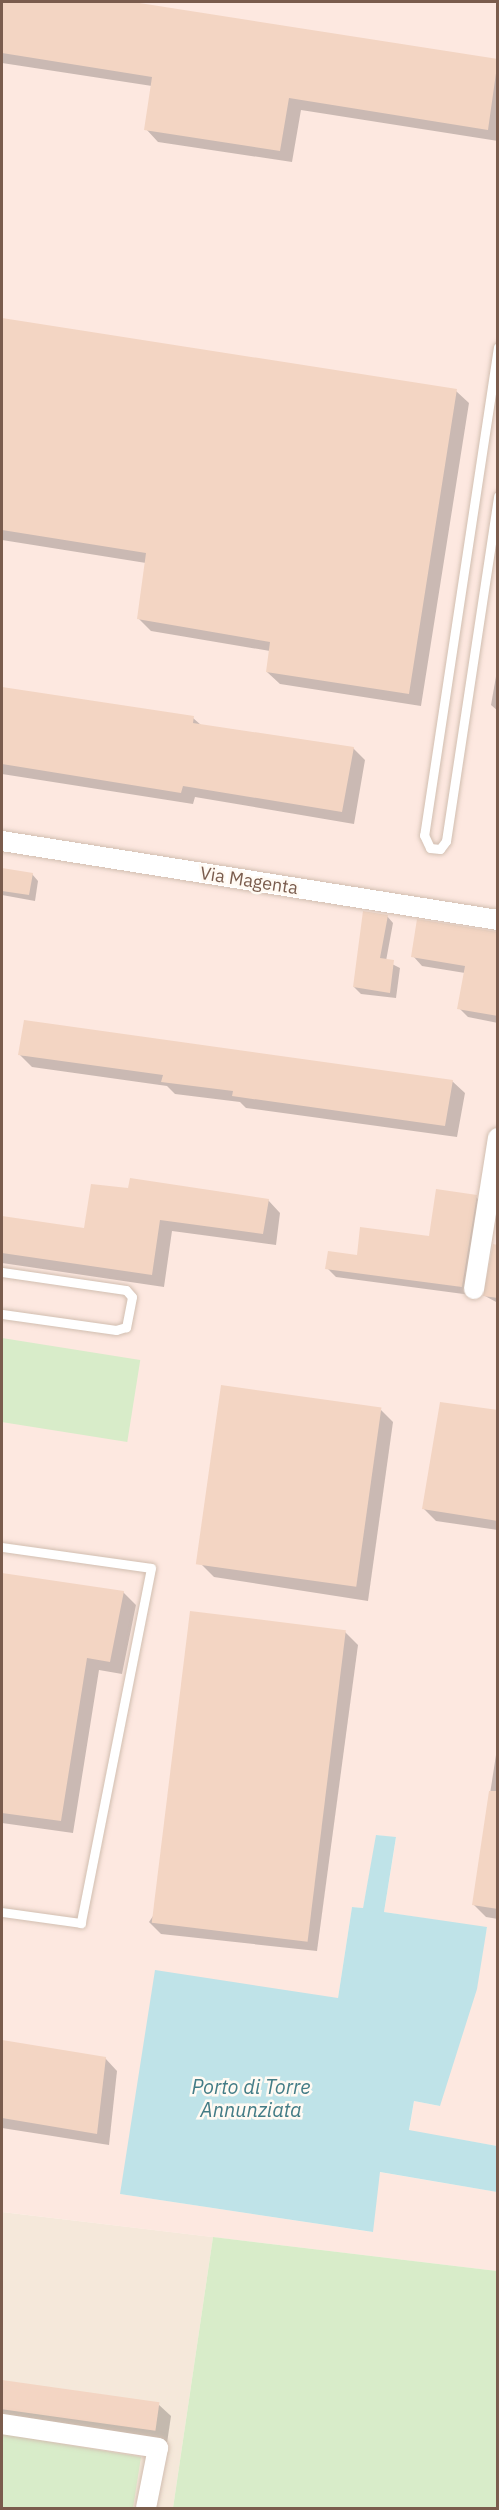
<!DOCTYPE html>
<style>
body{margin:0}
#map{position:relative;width:499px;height:2510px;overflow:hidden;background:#fdf6ec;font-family:"IBM Plex Sans",sans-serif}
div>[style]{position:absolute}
.residential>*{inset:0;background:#f5e8da}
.commercial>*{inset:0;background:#fde8e0}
.green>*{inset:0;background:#d8ecc9;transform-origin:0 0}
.water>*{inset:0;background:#bfe3e8}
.shadow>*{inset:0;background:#0003}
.building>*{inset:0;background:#f3d5c3;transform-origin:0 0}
.roads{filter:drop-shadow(0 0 2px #d1beb0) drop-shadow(0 0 2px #d1beb0)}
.lane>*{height:9px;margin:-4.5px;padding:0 4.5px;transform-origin:4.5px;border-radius:4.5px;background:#fff}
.street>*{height:20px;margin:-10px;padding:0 10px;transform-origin:10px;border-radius:10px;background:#fff}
span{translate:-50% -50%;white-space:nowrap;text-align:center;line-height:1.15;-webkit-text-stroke:5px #fffaf3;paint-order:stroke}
.street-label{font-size:18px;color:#7a5c4d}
.water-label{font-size:20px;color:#437c86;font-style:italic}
.frame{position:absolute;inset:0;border:3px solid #7a5c4d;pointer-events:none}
</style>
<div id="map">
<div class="residential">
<div style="clip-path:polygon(2px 2212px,213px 2237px,173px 2508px,2px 2508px)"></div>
</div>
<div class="commercial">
<div style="clip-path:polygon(2px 2px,497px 2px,497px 2146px,409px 2131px,414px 2101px,439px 2106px,487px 1928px,384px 1912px,396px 1838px,377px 1835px,363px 1908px,352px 1907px,338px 1998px,120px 2194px,372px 2232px,379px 2172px,497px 2192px,497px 2271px,2px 2212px)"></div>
</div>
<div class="green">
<div style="left:2px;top:1338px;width:140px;height:83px;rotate:9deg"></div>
<div style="clip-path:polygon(213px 2237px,497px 2271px,497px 2508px,173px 2508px)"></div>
<div style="clip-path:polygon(2px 2434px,141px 2457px,133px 2508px,2px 2508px)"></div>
</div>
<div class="water">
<div style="clip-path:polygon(376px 1835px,396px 1837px,384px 1912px,487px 1927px,477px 1989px,440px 2106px,414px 2101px,409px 2130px,497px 2146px,497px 2192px,380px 2172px,373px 2232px,120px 2194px,155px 1970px,338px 1998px,352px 1907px,363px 1908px)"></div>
</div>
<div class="shadow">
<div style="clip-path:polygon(2px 2px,123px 2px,498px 61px,498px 141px,301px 110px,292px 162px,158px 142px,146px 129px,152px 86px,2px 63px)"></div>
<div style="clip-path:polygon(2px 320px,456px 391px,469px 403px,421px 706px,280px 684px,267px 672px,270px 651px,151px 631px,139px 619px,146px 563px,2px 540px)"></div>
<div style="clip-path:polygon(498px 665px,498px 711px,491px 705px)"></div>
<div style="clip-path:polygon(2px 688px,193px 718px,201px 725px,353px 748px,365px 760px,354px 824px,195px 797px,193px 804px,2px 774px)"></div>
<div style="clip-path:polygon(2px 869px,32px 874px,38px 881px,35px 901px,2px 895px)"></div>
<div style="clip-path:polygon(387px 916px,393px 923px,386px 961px,400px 968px,396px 998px,361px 994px,354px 987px)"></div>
<div style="clip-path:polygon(498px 933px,498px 1023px,468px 1017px,459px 1008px,465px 973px,422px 966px,413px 956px)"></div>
<div style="clip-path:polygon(20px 1055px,452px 1081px,465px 1093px,457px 1137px,246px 1108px,240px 1102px,175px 1094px,167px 1086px,32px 1067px)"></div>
<div style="clip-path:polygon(476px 1197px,485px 1206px,471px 1295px,336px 1277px,327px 1268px,430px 1237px)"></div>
<div style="clip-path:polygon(268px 1200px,280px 1213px,276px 1245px,172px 1231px,164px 1287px,2px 1263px,2px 1218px,85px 1230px)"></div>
<div style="clip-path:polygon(498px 1246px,498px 1303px,485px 1296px)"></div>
<div style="clip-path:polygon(380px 1409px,393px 1422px,368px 1601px,214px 1577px,202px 1565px)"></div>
<div style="clip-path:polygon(498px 1411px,498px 1530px,436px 1521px,424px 1509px)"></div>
<div style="clip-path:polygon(2px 1575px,123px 1592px,136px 1605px,122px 1674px,99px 1670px,73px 1833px,2px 1823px)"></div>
<div style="clip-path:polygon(345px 1632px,358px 1645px,317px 1951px,161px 1934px,149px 1922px)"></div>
<div style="clip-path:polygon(498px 1742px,498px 1919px,486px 1917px,473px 1904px)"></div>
<div style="clip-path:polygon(2px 2042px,105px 2058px,117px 2071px,109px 2145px,2px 2128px)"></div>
<div style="clip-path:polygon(2px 2382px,158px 2404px,171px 2416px,167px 2443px,2px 2419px)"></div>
</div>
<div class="building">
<div style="clip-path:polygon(2px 2px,133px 2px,498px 59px,488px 130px,289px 98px,280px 151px,144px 130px,152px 77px,2px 53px)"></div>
<div style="clip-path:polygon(2px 318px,457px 389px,409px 694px,266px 672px,270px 642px,137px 619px,146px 553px,2px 530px)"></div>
<div style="clip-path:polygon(2px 687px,194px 716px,193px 723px,354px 747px,342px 812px,183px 786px,181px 793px,2px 764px)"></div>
<div style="clip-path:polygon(2px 868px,33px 873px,29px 895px,2px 891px)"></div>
<div style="clip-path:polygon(363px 911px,388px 915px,380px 958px,394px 960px,390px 993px,353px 987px)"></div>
<div style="clip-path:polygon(417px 919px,498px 932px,498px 1016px,457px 1009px,465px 966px,411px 957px)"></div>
<div style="clip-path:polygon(24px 1020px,453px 1080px,445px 1126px,232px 1096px,233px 1091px,161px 1082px,163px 1075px,18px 1055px)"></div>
<div style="clip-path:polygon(130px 1178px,269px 1199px,263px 1234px,160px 1220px,152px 1275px,2px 1253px,2px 1216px,84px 1228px,91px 1184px,128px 1188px)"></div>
<div style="clip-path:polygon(436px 1189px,477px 1195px,462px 1287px,325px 1269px,328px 1251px,357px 1255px,360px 1227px,429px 1236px)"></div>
<div style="clip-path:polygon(493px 1244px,498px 1245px,498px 1298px,483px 1296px)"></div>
<div style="left:221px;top:1385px;width:162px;height:181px;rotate:8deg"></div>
<div style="clip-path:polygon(440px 1402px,498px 1410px,498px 1521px,422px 1509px)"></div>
<div style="clip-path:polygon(2px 1573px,124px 1591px,110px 1662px,87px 1658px,61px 1821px,2px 1813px)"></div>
<div style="left:190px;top:1611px;width:157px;height:314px;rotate:7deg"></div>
<div style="clip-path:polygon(489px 1791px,498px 1791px,498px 1909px,472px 1905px)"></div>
<div style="clip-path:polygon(2px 2040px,106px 2057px,97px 2134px,2px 2118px)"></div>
<div style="left:2px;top:2380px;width:159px;height:29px;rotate:8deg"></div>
</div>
<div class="roads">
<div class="lane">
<div style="left:498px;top:347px;width:494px;rotate:98.6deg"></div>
<div style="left:424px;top:835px;width:14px;rotate:65deg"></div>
<div style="left:430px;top:848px;width:10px;rotate:6deg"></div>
<div style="left:440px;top:849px;width:10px;rotate:-53deg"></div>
<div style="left:446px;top:841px;width:349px;rotate:-81.4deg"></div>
<div style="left:2px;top:1272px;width:125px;rotate:8.3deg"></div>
<div style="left:126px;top:1290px;width:9px;rotate:49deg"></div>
<div style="left:132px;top:1297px;width:31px;rotate:101deg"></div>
<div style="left:126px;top:1327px;width:10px;rotate:163deg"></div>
<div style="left:116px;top:1330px;width:115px;rotate:-172deg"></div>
<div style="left:2px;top:1547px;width:150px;rotate:8deg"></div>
<div style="left:151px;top:1568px;width:362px;rotate:101.2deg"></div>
<div style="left:81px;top:1923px;width:80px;rotate:-172.1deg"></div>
</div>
<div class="street">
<div style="left:2px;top:841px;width:502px;rotate:9.05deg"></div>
<div style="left:474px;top:1289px;width:153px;rotate:-81deg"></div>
<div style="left:2px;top:2424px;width:158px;rotate:8.7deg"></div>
<div style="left:158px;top:2448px;width:61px;rotate:101.3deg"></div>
</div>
</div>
<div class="street-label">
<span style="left:249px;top:881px;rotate:9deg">Via Magenta</span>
</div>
<div class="water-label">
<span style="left:251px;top:2098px">Porto di Torre<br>Annunziata</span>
</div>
<div class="frame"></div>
</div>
